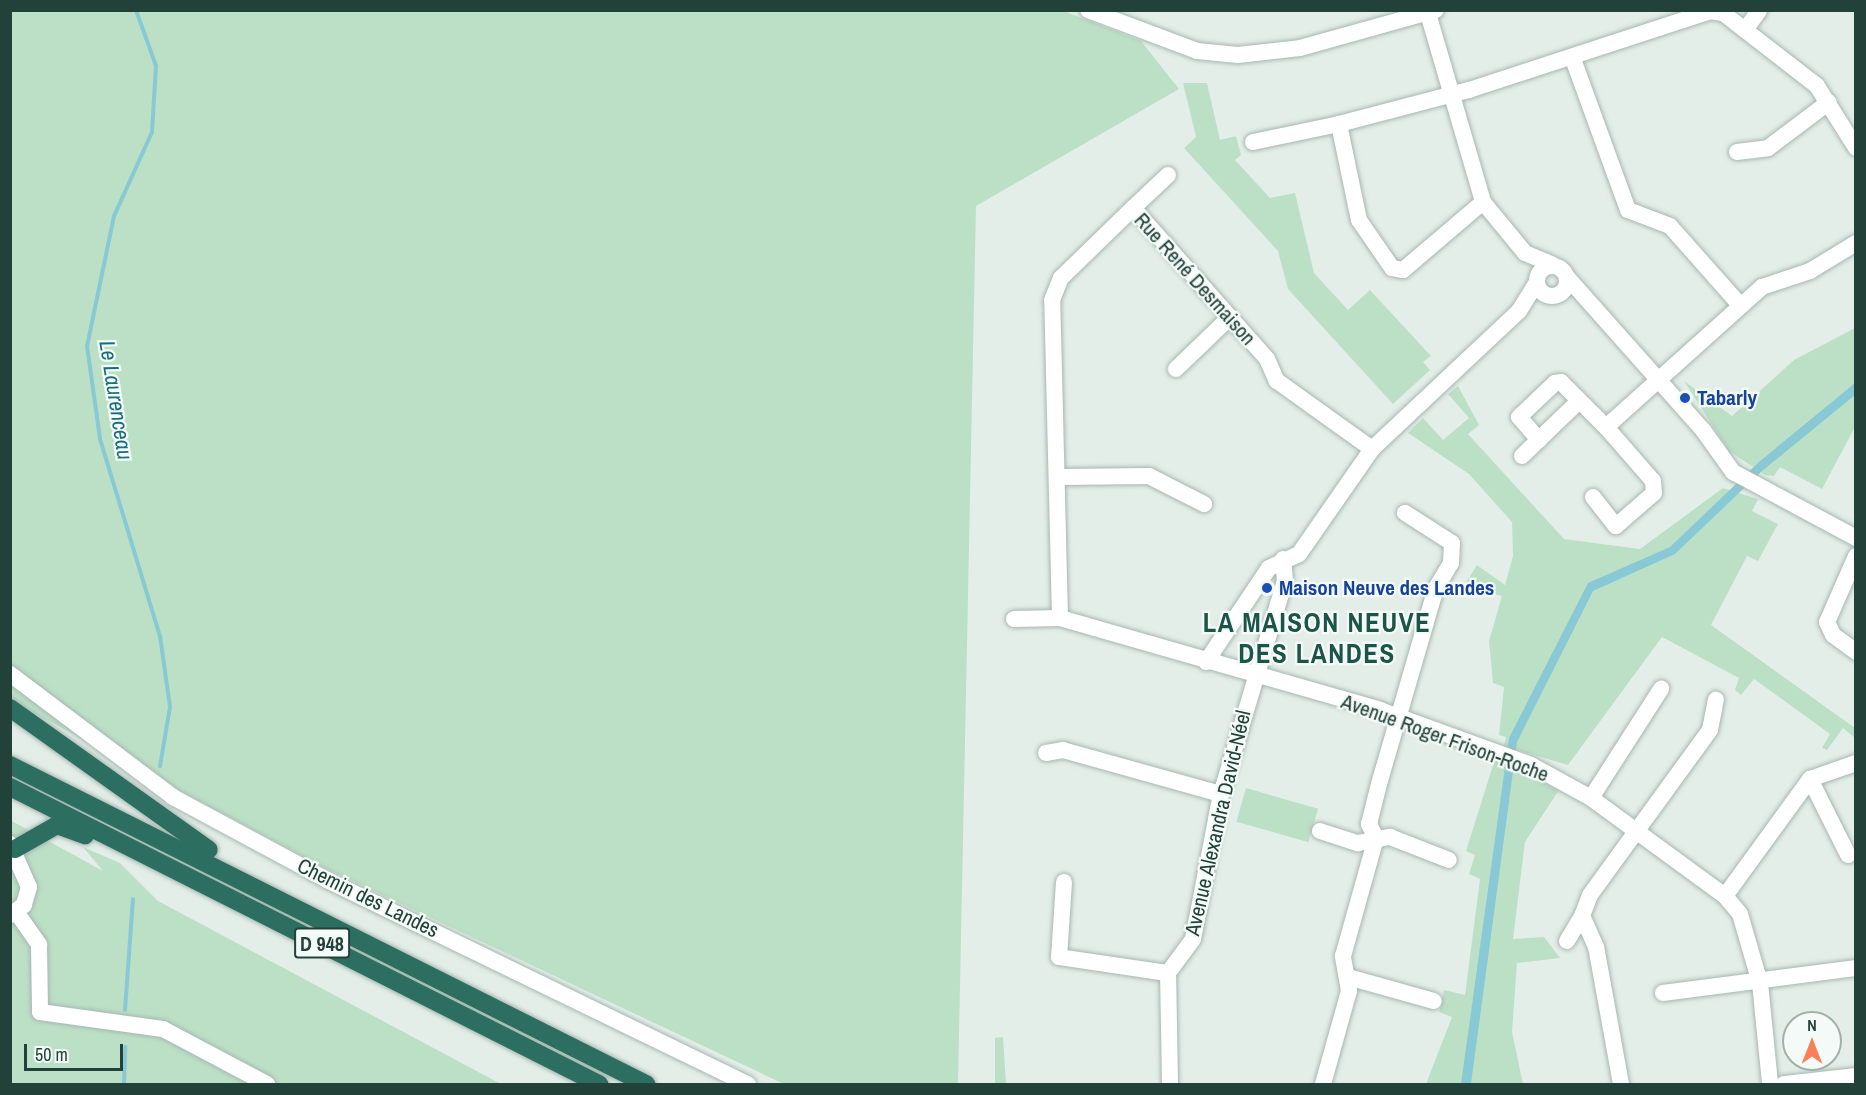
<!DOCTYPE html>
<meta charset="utf-8">
<style>
body{margin:0}
#map{position:relative;width:1866px;height:1095px;overflow:hidden;background:#e4eee9;font-family:"Archivo Narrow",sans-serif}
div>[style]{position:absolute}
.green>*{inset:0;background:#bce0c6;transform-origin:0 0}
.water>*{inset:0;background:#89c9d5}
.stream>*{height:4px;margin:-2px;padding:0 2px;transform-origin:2px;border-radius:2px;background:#89c9d5}
.roads{filter:drop-shadow(0 0 2px #a6b7b1) drop-shadow(0 0 2px #a6b7b1)}
.minor>*{height:16px;margin:-8px;padding:0 8px;transform-origin:8px;border-radius:8px;background:#fff}
.minor>.ring{margin:-8px;padding:0;box-sizing:content-box;background:none;border:16px solid #fff;border-radius:50%}
.highway>*{height:18px;margin:-9px;padding:0 9px;transform-origin:9px;border-radius:9px;background:#2c6f61}
.dots>*{width:16px;height:16px;translate:-50% -50%;box-sizing:border-box;border:3px solid #f4faf7;border-radius:50%}
span{translate:-50% -50%;white-space:nowrap;text-align:center;line-height:1.15;-webkit-text-stroke:4.5px #f4faf7;paint-order:stroke}
.shield-label span{padding:2px 4px;background:#f4faf7;border:2px solid;border-radius:4px;-webkit-text-stroke-width:0}
.shield-label{font-size:20px;color:#224139;font-weight:700}
.street-label{font-size:21px;color:#224139}
.transit-label{font-size:21px;color:#164399;font-weight:700}
.left{translate:0 -50%;text-align:left}
.water-label{font-size:22px;color:#186e80;font-style:italic}
.district-label{font-size:27px;color:#1c5447;font-weight:700;letter-spacing:1.5px}
.frame{position:absolute;inset:0;border:12px solid #224139;pointer-events:none}
.north{position:absolute;left:1782px;top:1011px;width:60px;height:60px;box-sizing:border-box;background:#f4faf7;border:2px solid #a0b0ab;border-radius:50%;rotate:0deg;font-size:16px;font-weight:700;line-height:24px;text-align:center;color:#224139}
.north::after{content:'';display:block;margin:auto;width:21px;height:27px;background:#f97f57;clip-path:polygon(50% 0,100% 100%,50% 72%,0 100%)}
.scale{position:absolute;left:24px;top:1044px;width:99px;height:27px;box-sizing:border-box;border:3px solid #224139;border-top:0;padding-left:8px;font-size:18px;line-height:21px;white-space:nowrap;color:#224139;-webkit-text-stroke:4px #f4faf7;paint-order:stroke}
</style>
<div id="map">
<div class="green">
<div style="clip-path:polygon(1061px 10px,1141px 41px,1179px 89px,976px 206px,958px 1084px,784px 1084px,325px 868px,11px 701px,10px 11px)"></div>
<div style="clip-path:polygon(1183px 83px,1207px 83px,1220px 140px,1236px 136px,1241px 155px,1235px 160px,1270px 198px,1295px 193px,1314px 273px,1348px 310px,1370px 290px,1431px 356px,1423px 362px,1430px 370px,1393px 404px,1288px 289px,1278px 251px,1184px 148px,1196px 137px)"></div>
<div style="clip-path:polygon(1855px 328px,1855px 427px,1822px 489px,1780px 467px,1774px 476px,1765px 475px,1729px 451px,1684px 381px,1732px 416px,1794px 360px)"></div>
<div style="clip-path:polygon(1458px 386px,1479px 425px,1468px 434px,1564px 539px,1640px 549px,1723px 488px,1758px 499px,1752px 511px,1778px 524px,1758px 561px,1747px 556px,1711px 625px,1855px 728px,1855px 738px,1843px 728px,1827px 750px,1822px 748px,1830px 734px,1754px 679px,1741px 695px,1735px 690px,1739px 678px,1662px 637px,1568px 765px,1504px 746px,1506px 737px,1499px 735px,1504px 687px,1493px 683px,1489px 641px,1502px 596px,1464px 586px,1477px 565px,1505px 585px,1513px 556px,1512px 522px,1469px 474px,1408px 433px,1423px 418px,1443px 440px,1469px 418px,1448px 394px)"></div>
<div style="clip-path:polygon(1494px 762px,1559px 790px,1525px 842px,1513px 939px,1544px 937px,1560px 958px,1517px 963px,1512px 1032px,1523px 1084px,1426px 1084px,1452px 1017px,1439px 1012px,1444px 990px,1465px 995px,1480px 879px,1469px 874px,1475px 855px,1466px 851px)"></div>
<div style="left:1246px;top:788px;width:75px;height:35px;rotate:16deg"></div>
<div style="clip-path:polygon(10px 820px,103px 871px,83px 847px,120px 863px,158px 901px,501px 1084px,11px 1084px)"></div>
<div style="clip-path:polygon(1003px 1037px,1006px 1084px,995px 1084px,995px 1038px)"></div>
</div>
<div class="water">
<div style="clip-path:polygon(1855px 383px,1855px 395px,1762px 471px,1675px 554px,1593px 591px,1517px 742px,1471px 1084px,1461px 1084px,1509px 738px,1588px 583px,1670px 547px,1759px 462px)"></div>
</div>
<div class="stream">
<div style="left:136px;top:10px;width:59px;rotate:70.3deg"></div>
<div style="left:156px;top:66px;width:66px;rotate:93.5deg"></div>
<div style="left:152px;top:132px;width:92px;rotate:114.3deg"></div>
<div style="left:114px;top:216px;width:133px;rotate:101.7deg"></div>
<div style="left:87px;top:346px;width:94px;rotate:82deg"></div>
<div style="left:100px;top:439px;width:206px;rotate:73.1deg"></div>
<div style="left:160px;top:636px;width:72px;rotate:82deg"></div>
<div style="left:170px;top:707px;width:60px;rotate:99.6deg"></div>
<div style="left:125px;top:1010px;width:111px;rotate:-85.9deg"></div>
<div style="left:124px;top:1084px;width:37px;rotate:-88deg"></div>
</div>
<div class="roads">
<div class="minor">
<div style="left:1088px;top:10px;width:116px;rotate:20.6deg"></div>
<div style="left:1197px;top:51px;width:41px;rotate:5.6deg"></div>
<div style="left:1238px;top:55px;width:62px;rotate:-6.4deg"></div>
<div style="left:1300px;top:48px;width:141px;rotate:-15.6deg"></div>
<div style="left:1427px;top:10px;width:200px;rotate:73.7deg"></div>
<div style="left:1483px;top:202px;width:66px;rotate:50.5deg"></div>
<div style="left:1525px;top:253px;width:30px;rotate:23deg"></div>
<div style="left:1745px;top:30px;width:24px;rotate:-54deg"></div>
<div style="left:1573px;top:59px;width:161px;rotate:70deg"></div>
<div style="left:1628px;top:210px;width:45px;rotate:20.9deg"></div>
<div style="left:1670px;top:226px;width:106px;rotate:48.5deg"></div>
<div style="left:1253px;top:142px;width:88px;rotate:-11.8deg"></div>
<div style="left:1737px;top:152px;width:31px;rotate:-7deg"></div>
<div style="left:1768px;top:148px;width:76px;rotate:-37deg"></div>
<div style="left:1483px;top:202px;width:105px;rotate:139.6deg"></div>
<div style="left:1403px;top:270px;width:11px;rotate:-170deg"></div>
<div style="left:1392px;top:268px;width:58px;rotate:-124.5deg"></div>
<div style="left:1359px;top:220px;width:98px;rotate:-101.8deg"></div>
<div style="left:1339px;top:124px;width:134px;rotate:-14.7deg"></div>
<div style="left:1469px;top:90px;width:254px;rotate:-18.1deg"></div>
<div style="left:1710px;top:11px;width:13px;rotate:9deg"></div>
<div style="left:1723px;top:13px;width:119px;rotate:37.8deg"></div>
<div style="left:1817px;top:86px;width:73px;rotate:57.8deg"></div>
<div style="left:1133px;top:208px;width:48px;rotate:-43.3deg"></div>
<div class="ring" style="left:1537px;top:266px;width:14px;height:14px"></div>
<div style="left:1567px;top:277px;width:205px;rotate:48.4deg"></div>
<div style="left:1703px;top:430px;width:52px;rotate:54.5deg"></div>
<div style="left:1733px;top:472px;width:140px;rotate:28.2deg"></div>
<div style="left:1176px;top:369px;width:75px;rotate:-43.9deg"></div>
<div style="left:1539px;top:440px;width:30px;rotate:-131deg"></div>
<div style="left:1519px;top:417px;width:50px;rotate:-43.4deg"></div>
<div style="left:1555px;top:383px;width:6px;rotate:-9deg"></div>
<div style="left:1561px;top:382px;width:64px;rotate:45deg"></div>
<div style="left:1606px;top:427px;width:210px;rotate:-41.9deg"></div>
<div style="left:1762px;top:287px;width:51px;rotate:-18.4deg"></div>
<div style="left:1810px;top:271px;width:54px;rotate:-31.3deg"></div>
<div style="left:1522px;top:456px;width:79px;rotate:-44deg"></div>
<div style="left:1060px;top:477px;width:89px;rotate:-0.6deg"></div>
<div style="left:1149px;top:476px;width:62px;rotate:27deg"></div>
<div style="left:1593px;top:497px;width:37px;rotate:52deg"></div>
<div style="left:1616px;top:526px;width:50px;rotate:-41deg"></div>
<div style="left:1654px;top:493px;width:12px;rotate:-95deg"></div>
<div style="left:1653px;top:481px;width:72px;rotate:-131deg"></div>
<div style="left:1856px;top:556px;width:72px;rotate:113.7deg"></div>
<div style="left:1827px;top:622px;width:14px;rotate:65deg"></div>
<div style="left:1833px;top:635px;width:29px;rotate:36deg"></div>
<div style="left:1060px;top:618px;width:318px;rotate:-91.4deg"></div>
<div style="left:1052px;top:300px;width:24px;rotate:-68deg"></div>
<div style="left:1061px;top:278px;width:100px;rotate:-44.2deg"></div>
<div style="left:1133px;top:208px;width:202px;rotate:48.4deg"></div>
<div style="left:1267px;top:359px;width:24px;rotate:66deg"></div>
<div style="left:1277px;top:381px;width:117px;rotate:35.6deg"></div>
<div style="left:1014px;top:619px;width:46px;rotate:-1.2deg"></div>
<div style="left:1060px;top:618px;width:333px;rotate:16deg"></div>
<div style="left:1380px;top:710px;width:161px;rotate:20deg"></div>
<div style="left:1531px;top:765px;width:68px;rotate:28.8deg"></div>
<div style="left:1591px;top:798px;width:166px;rotate:36.2deg"></div>
<div style="left:1725px;top:896px;width:23px;rotate:50deg"></div>
<div style="left:1740px;top:914px;width:72px;rotate:73.8deg"></div>
<div style="left:1760px;top:983px;width:101px;rotate:84.3deg"></div>
<div style="left:1206px;top:662px;width:113px;rotate:-56.2deg"></div>
<div style="left:1269px;top:568px;width:33px;rotate:-25deg"></div>
<div style="left:1299px;top:554px;width:128px;rotate:-55.2deg"></div>
<div style="left:1372px;top:449px;width:202px;rotate:-43.2deg"></div>
<div style="left:1519px;top:311px;width:32px;rotate:-58deg"></div>
<div style="left:10px;top:674px;width:204px;rotate:37deg"></div>
<div style="left:173px;top:797px;width:175px;rotate:28.3deg"></div>
<div style="left:327px;top:880px;width:468px;rotate:25.9deg"></div>
<div style="left:1046px;top:753px;width:17px;rotate:-10deg"></div>
<div style="left:1063px;top:750px;width:164px;rotate:15.6deg"></div>
<div style="left:1810px;top:779px;width:85px;rotate:63.4deg"></div>
<div style="left:1591px;top:798px;width:130px;rotate:-57.3deg"></div>
<div style="left:1320px;top:831px;width:40px;rotate:18deg"></div>
<div style="left:1358px;top:843px;width:33px;rotate:-11deg"></div>
<div style="left:1390px;top:837px;width:63px;rotate:21.3deg"></div>
<div style="left:10px;top:844px;width:47px;rotate:66.2deg"></div>
<div style="left:29px;top:887px;width:19px;rotate:106deg"></div>
<div style="left:24px;top:905px;width:17px;rotate:144deg"></div>
<div style="left:1064px;top:882px;width:75px;rotate:93.8deg"></div>
<div style="left:1059px;top:957px;width:110px;rotate:8.4deg"></div>
<div style="left:1725px;top:896px;width:145px;rotate:-54deg"></div>
<div style="left:1810px;top:779px;width:49px;rotate:-19.2deg"></div>
<div style="left:17px;top:913px;width:39px;rotate:55deg"></div>
<div style="left:39px;top:945px;width:67px;rotate:89.1deg"></div>
<div style="left:40px;top:1012px;width:124px;rotate:7.9deg"></div>
<div style="left:163px;top:1029px;width:118px;rotate:27.9deg"></div>
<div style="left:1567px;top:941px;width:29px;rotate:-59deg"></div>
<div style="left:1348px;top:977px;width:89px;rotate:15.6deg"></div>
<div style="left:1663px;top:993px;width:195px;rotate:-7.4deg"></div>
<div style="left:1170px;top:1084px;width:111px;rotate:-91deg"></div>
<div style="left:1168px;top:973px;width:42px;rotate:-53.7deg"></div>
<div style="left:1193px;top:939px;width:148px;rotate:-79.1deg"></div>
<div style="left:1221px;top:794px;width:222px;rotate:-73.3deg"></div>
<div style="left:1285px;top:581px;width:22px;rotate:-95deg"></div>
<div style="left:1323px;top:1084px;width:97px;rotate:-74.4deg"></div>
<div style="left:1349px;top:991px;width:36px;rotate:-100deg"></div>
<div style="left:1343px;top:956px;width:123px;rotate:-74.4deg"></div>
<div style="left:1376px;top:838px;width:16px;rotate:-117deg"></div>
<div style="left:1369px;top:824px;width:41px;rotate:-76deg"></div>
<div style="left:1379px;top:784px;width:204px;rotate:-73.8deg"></div>
<div style="left:1436px;top:588px;width:29px;rotate:-59deg"></div>
<div style="left:1451px;top:563px;width:20px;rotate:-87deg"></div>
<div style="left:1452px;top:543px;width:56px;rotate:-147.4deg"></div>
<div style="left:1621px;top:1084px;width:139px;rotate:-100.3deg"></div>
<div style="left:1596px;top:947px;width:34px;rotate:-114deg"></div>
<div style="left:1582px;top:916px;width:22px;rotate:-69deg"></div>
<div style="left:1590px;top:895px;width:204px;rotate:-54deg"></div>
<div style="left:1710px;top:730px;width:31px;rotate:-79deg"></div>
<div style="left:1784px;top:1084px;width:72px;rotate:-6.3deg"></div>
</div>
<div class="highway">
<div style="left:10px;top:708px;width:244px;rotate:35.5deg"></div>
<div style="left:10px;top:765px;width:712px;rotate:26.64deg"></div>
<div style="left:10px;top:787px;width:660px;rotate:26.76deg"></div>
<div style="left:15px;top:849px;width:48px;rotate:-29.7deg"></div>
<div style="left:57px;top:825px;width:30px;rotate:20deg"></div>
</div>
</div>
<div class="dots">
<div style="left:1685px;top:398px;background:#1a4fb4"></div>
<div style="left:1267px;top:588px;background:#1a4fb4"></div>
</div>
<div class="shield-label">
<span style="left:322px;top:943px">D 948</span>
</div>
<div class="street-label">
<span style="left:1195px;top:279px;rotate:48deg">Rue René Desmaison</span>
<span style="left:1445px;top:738px;rotate:20deg">Avenue Roger Frison-Roche</span>
<span style="left:1218px;top:823px;rotate:-77deg">Avenue Alexandra David-Néel</span>
<span style="left:368px;top:898px;rotate:26deg">Chemin des Landes</span>
</div>
<div class="transit-label">
<span class="left" style="left:1697px;top:398px">Tabarly</span>
<span class="left" style="left:1279px;top:588px">Maison Neuve des Landes</span>
</div>
<div class="water-label">
<span style="left:116px;top:400px;rotate:81deg">Le Laurenceau</span>
</div>
<div class="district-label">
<span style="left:1317px;top:638px">LA MAISON NEUVE<br>DES LANDES</span>
</div>
<div class="frame"></div>
<div class="north">N</div>
<div class="scale">50 m</div>
</div>
